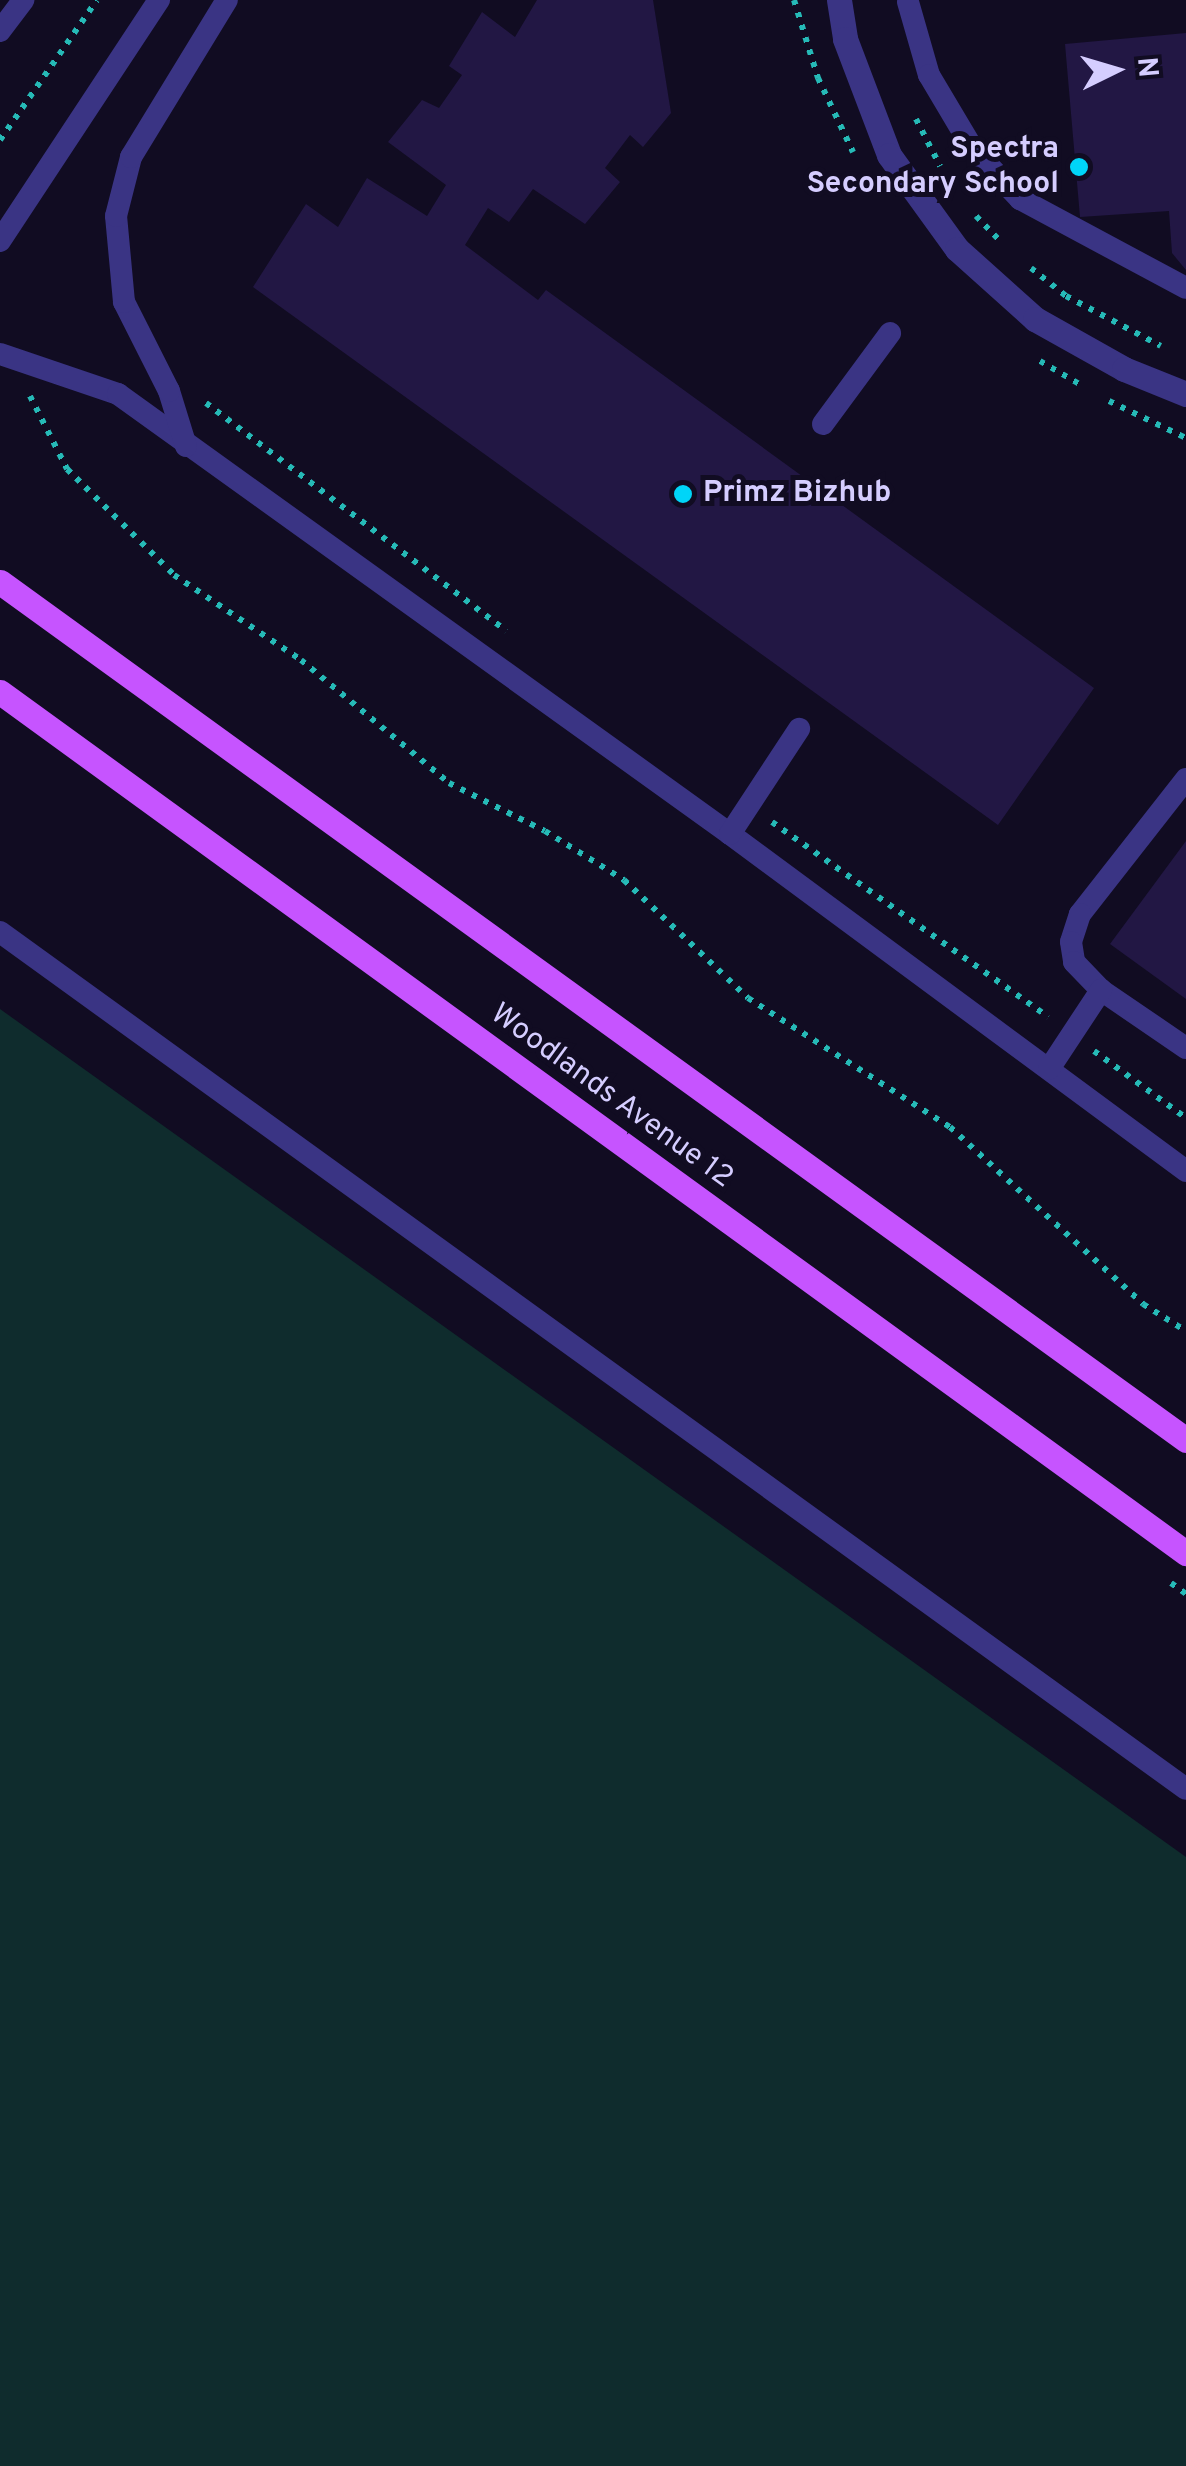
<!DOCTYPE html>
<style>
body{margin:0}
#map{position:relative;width:1186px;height:2466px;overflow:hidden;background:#110c22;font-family:Overpass,sans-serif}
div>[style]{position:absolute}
.green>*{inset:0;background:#0f2c2d}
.building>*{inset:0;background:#221744}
.path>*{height:6px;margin-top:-3px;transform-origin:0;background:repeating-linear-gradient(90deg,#26bab7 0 5px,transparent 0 13px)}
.lane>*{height:22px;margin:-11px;padding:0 11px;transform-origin:11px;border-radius:11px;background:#3a3484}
.street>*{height:25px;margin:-12.5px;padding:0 12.5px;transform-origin:12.5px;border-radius:12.5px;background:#3a3484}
.primary>*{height:25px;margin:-12.5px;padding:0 12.5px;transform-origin:12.5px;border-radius:12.5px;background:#c654ff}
.dots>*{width:28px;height:28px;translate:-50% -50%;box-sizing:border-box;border:5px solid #110c22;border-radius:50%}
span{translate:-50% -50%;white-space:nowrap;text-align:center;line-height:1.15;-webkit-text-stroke:10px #110c22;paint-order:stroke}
.poi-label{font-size:30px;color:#d5cdff;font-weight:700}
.right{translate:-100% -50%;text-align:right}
.left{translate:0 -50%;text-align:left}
.street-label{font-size:30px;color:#d5cdff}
.north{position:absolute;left:1066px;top:20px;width:100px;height:100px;-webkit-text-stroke:8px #110c22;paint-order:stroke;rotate:85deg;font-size:28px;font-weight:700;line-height:40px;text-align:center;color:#d5cdff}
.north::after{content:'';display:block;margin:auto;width:35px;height:45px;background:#d5cdff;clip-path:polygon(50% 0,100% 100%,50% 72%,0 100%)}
</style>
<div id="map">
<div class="green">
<div style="clip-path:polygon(0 1009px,1186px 1857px,1186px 2466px,0 2466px)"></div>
</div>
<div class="building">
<div style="clip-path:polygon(537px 0,653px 0,671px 113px,643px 147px,630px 135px,605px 168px,620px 182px,585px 224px,533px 189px,509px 222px,488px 208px,465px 245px,538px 300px,546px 290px,1094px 688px,998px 825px,253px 287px,306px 204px,338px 227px,367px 178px,427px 216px,446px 185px,388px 142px,422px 100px,439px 108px,462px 75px,449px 66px,482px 12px,515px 37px)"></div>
<div style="clip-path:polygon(1186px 33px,1186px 270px,1172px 253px,1169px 211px,1080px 217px,1065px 44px)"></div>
<div style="clip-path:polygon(1186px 841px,1186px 999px,1110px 944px)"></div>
</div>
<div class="path">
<div style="left:794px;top:0;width:82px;rotate:72.9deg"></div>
<div style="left:818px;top:78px;width:82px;rotate:64.7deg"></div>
<div style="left:916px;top:119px;width:53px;rotate:62.9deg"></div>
<div style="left:0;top:140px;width:170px;rotate:-55.3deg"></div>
<div style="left:976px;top:216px;width:33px;rotate:46deg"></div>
<div style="left:1031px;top:268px;width:45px;rotate:38.7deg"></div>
<div style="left:1066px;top:296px;width:107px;rotate:27.8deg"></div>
<div style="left:1040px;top:361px;width:48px;rotate:30.3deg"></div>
<div style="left:30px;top:396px;width:82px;rotate:63.1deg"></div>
<div style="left:67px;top:469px;width:151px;rotate:44.7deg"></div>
<div style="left:174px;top:575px;width:153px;rotate:33.8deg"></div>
<div style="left:301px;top:660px;width:192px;rotate:39.7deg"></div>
<div style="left:449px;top:783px;width:107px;rotate:26.6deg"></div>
<div style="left:545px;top:831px;width:93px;rotate:31.8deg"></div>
<div style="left:624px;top:880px;width:171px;rotate:43.6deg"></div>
<div style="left:748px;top:998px;width:240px;rotate:32.6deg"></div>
<div style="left:950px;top:1127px;width:262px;rotate:42.5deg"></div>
<div style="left:1143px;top:1304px;width:51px;rotate:32.1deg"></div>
<div style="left:1109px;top:401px;width:85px;rotate:25.7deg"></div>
<div style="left:206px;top:403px;width:377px;rotate:37.2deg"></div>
<div style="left:772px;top:822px;width:338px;rotate:35.2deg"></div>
<div style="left:1094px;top:1051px;width:114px;rotate:36.1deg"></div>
<div style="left:1171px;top:1583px;width:19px;rotate:36deg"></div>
</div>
<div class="lane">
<div style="left:908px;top:2px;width:76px;rotate:74deg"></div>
<div style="left:929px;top:75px;width:86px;rotate:59.3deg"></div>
<div style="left:973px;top:149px;width:69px;rotate:46.8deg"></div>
<div style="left:1020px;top:199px;width:188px;rotate:28.2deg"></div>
<div style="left:0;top:31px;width:39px;rotate:-53deg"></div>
<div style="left:0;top:241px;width:289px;rotate:-56.6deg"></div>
<div style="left:0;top:354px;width:125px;rotate:18.7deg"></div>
<div style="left:118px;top:394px;width:754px;rotate:35.71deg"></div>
<div style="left:730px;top:834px;width:567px;rotate:36.47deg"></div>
<div style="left:823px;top:424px;width:113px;rotate:-53.6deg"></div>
<div style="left:186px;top:446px;width:58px;rotate:-107.2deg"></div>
<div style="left:169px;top:391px;width:100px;rotate:-116.8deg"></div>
<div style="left:124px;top:302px;width:86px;rotate:-95.3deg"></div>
<div style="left:116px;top:216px;width:61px;rotate:-75.7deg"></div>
<div style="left:131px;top:157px;width:184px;rotate:-58.6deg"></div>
<div style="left:1186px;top:779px;width:172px;rotate:128.1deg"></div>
<div style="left:1080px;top:914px;width:29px;rotate:108deg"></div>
<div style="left:1071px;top:942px;width:20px;rotate:81deg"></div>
<div style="left:1074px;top:962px;width:39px;rotate:46deg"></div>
<div style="left:1101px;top:990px;width:103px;rotate:34.3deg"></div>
<div style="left:730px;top:834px;width:126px;rotate:-56.7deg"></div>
<div style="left:0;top:932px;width:1463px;rotate:35.85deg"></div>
<div style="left:1049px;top:1069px;width:95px;rotate:-56.6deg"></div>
</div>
<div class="street">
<div style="left:839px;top:0;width:39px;rotate:81deg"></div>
<div style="left:845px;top:39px;width:124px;rotate:69.2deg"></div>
<div style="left:889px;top:155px;width:116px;rotate:54.1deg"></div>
<div style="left:957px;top:249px;width:105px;rotate:41.9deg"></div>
<div style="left:1035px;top:319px;width:102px;rotate:29.3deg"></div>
<div style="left:1124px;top:369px;width:67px;rotate:22deg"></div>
</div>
<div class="primary">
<div style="left:0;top:582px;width:1464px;rotate:35.88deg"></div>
<div style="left:0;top:692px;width:1466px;rotate:35.98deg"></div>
</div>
<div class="dots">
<div style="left:1079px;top:167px;background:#00d5f8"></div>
<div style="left:683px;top:494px;background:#00d5f8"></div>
</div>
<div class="poi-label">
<span class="right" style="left:1059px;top:167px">Spectra<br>Secondary School</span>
<span class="left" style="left:703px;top:494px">Primz Bizhub</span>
</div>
<div class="street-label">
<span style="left:611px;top:1097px;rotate:36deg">Woodlands Avenue 12</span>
</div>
<div class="north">N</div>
</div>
